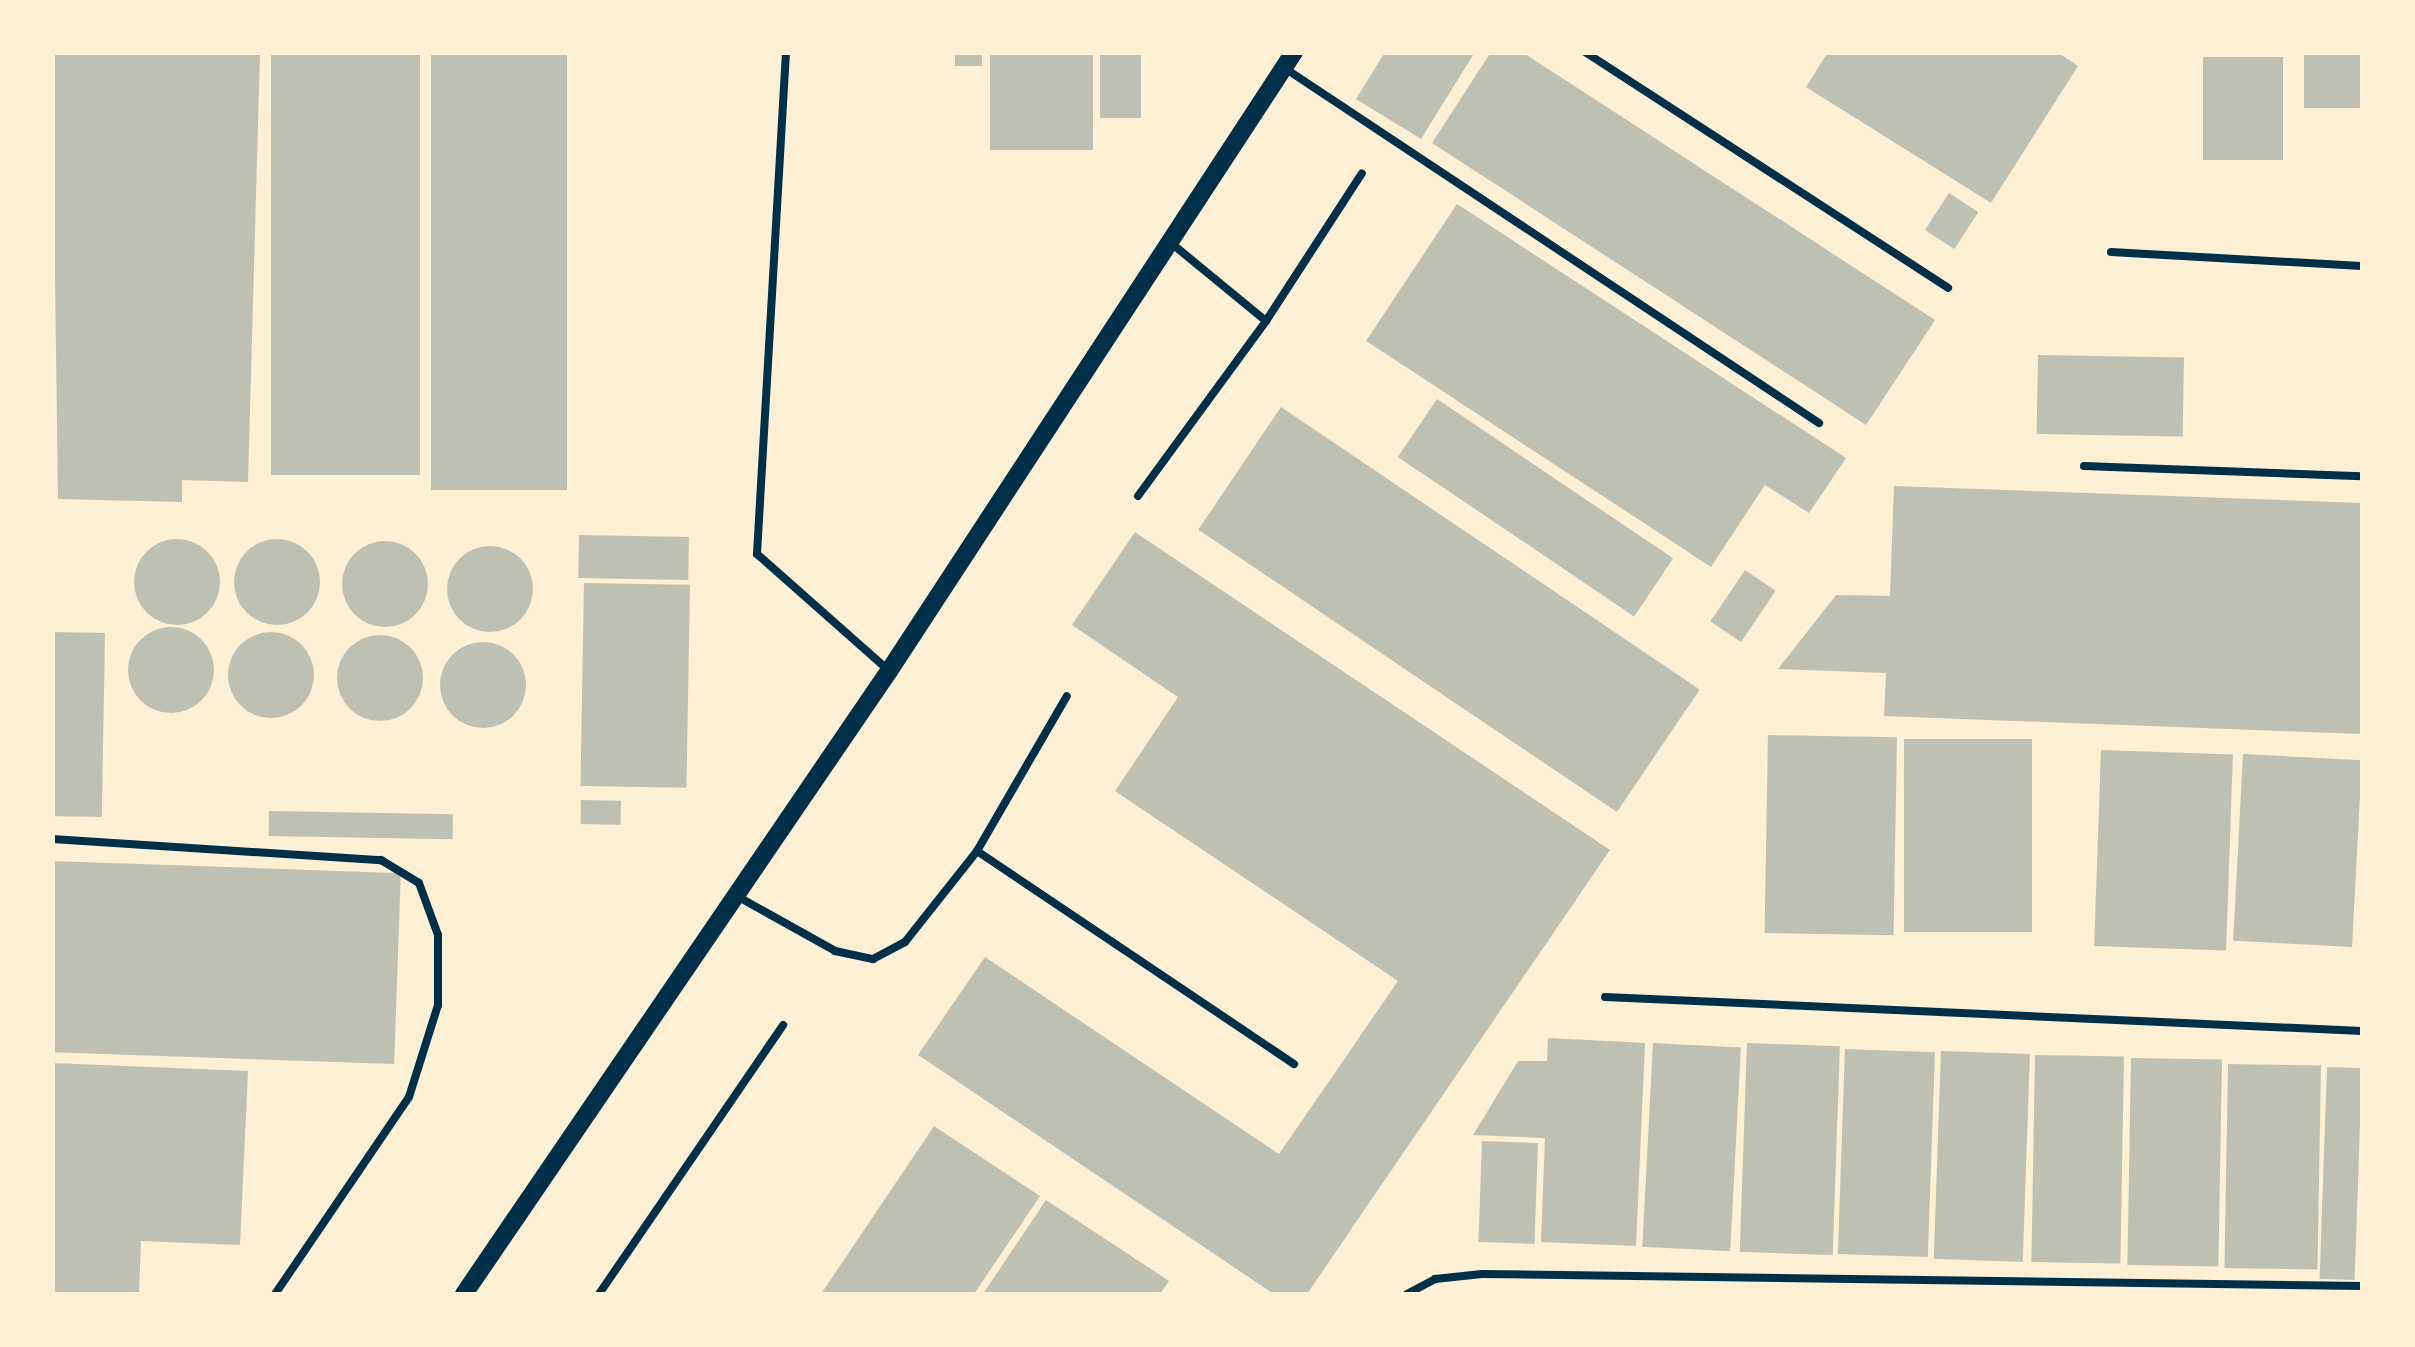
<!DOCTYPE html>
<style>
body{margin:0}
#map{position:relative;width:2415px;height:1347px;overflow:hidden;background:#fdf0d5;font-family:"Work Sans",sans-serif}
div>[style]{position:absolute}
.building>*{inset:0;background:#bec0b2;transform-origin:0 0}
.round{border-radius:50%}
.service>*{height:8px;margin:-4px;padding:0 4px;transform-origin:4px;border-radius:4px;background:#003049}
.tertiary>*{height:18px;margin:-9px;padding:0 9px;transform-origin:9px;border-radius:9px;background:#003049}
span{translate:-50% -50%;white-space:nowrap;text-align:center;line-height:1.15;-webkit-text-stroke:10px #fdf0d5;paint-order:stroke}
.frame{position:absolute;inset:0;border:55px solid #fdf0d5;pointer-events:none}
</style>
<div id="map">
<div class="building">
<div style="clip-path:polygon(52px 52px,260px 52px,248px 482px,182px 480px,182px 502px,58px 499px)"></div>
<div style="left:271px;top:52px;width:149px;height:423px"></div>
<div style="left:431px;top:52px;width:136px;height:438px"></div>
<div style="left:955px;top:52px;width:27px;height:14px"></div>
<div style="left:990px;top:52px;width:103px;height:98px"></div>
<div style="left:1100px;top:52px;width:41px;height:66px"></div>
<div style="clip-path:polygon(1385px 52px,1475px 52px,1421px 139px,1356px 99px)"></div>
<div style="clip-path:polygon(1491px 52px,1522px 52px,1935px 320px,1866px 425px,1432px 143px)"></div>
<div style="clip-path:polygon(1828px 52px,2057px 52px,2078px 66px,1991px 203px,1806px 87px)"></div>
<div style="left:2304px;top:52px;width:58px;height:56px"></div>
<div style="left:2203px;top:57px;width:80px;height:103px"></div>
<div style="left:1949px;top:193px;width:35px;height:44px;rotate:33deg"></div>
<div style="clip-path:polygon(1457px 204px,1846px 458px,1809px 513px,1765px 485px,1711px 567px,1366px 341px)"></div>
<div style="left:2038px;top:355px;width:146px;height:79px;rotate:1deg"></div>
<div style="left:1437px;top:399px;width:285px;height:70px;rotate:34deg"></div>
<div style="left:1281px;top:407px;width:505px;height:148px;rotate:34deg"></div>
<div style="clip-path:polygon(1894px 486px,2362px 503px,2362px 734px,1884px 716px,1886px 673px,1778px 669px,1836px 595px,1890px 596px)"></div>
<div style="clip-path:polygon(1135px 532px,1610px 850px,1307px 1294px,1274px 1294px,918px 1055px,985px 957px,1279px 1154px,1398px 981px,1115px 791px,1178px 697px,1072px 625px)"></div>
<div style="left:579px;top:535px;width:110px;height:43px;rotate:1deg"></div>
<div class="round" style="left:234px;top:539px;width:86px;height:86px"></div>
<div class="round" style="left:134px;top:539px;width:86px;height:86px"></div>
<div class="round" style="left:342px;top:541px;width:86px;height:86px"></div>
<div class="round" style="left:447px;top:546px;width:86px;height:86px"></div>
<div style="left:1745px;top:570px;width:37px;height:62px;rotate:34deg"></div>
<div style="left:584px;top:583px;width:106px;height:203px;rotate:1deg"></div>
<div class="round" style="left:128px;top:627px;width:86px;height:86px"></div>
<div style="left:52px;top:632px;width:53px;height:184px;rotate:1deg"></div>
<div class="round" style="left:228px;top:632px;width:86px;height:86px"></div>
<div class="round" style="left:337px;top:635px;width:86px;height:86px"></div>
<div class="round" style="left:440px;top:642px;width:86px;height:86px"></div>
<div style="left:1768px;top:735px;width:129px;height:198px;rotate:1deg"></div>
<div style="left:1904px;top:739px;width:128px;height:193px"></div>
<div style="left:2101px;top:750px;width:132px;height:196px;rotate:2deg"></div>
<div style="left:2243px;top:754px;width:119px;height:187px;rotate:3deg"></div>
<div style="left:581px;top:800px;width:40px;height:24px;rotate:1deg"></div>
<div style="left:269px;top:811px;width:184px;height:25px;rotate:1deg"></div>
<div style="left:52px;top:861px;width:349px;height:191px;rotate:2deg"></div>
<div style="clip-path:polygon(1548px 1038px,1645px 1043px,1636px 1246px,1541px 1242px,1545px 1138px,1473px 1135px,1518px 1061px,1547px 1061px)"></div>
<div style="left:1653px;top:1043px;width:88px;height:204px;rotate:3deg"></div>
<div style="left:1747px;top:1043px;width:93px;height:209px;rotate:2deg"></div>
<div style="left:1845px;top:1049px;width:90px;height:205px;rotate:2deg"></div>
<div style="left:1941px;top:1051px;width:89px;height:208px;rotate:2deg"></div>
<div style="left:2035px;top:1055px;width:89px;height:207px;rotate:1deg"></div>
<div style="left:2131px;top:1058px;width:91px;height:207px;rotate:1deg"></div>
<div style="clip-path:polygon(52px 1063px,248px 1071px,240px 1245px,141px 1241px,139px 1294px,52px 1294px)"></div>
<div style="left:2228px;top:1064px;width:93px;height:204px;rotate:1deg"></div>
<div style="left:2327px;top:1067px;width:35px;height:212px;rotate:2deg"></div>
<div style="clip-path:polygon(934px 1126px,1040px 1196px,974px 1294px,821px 1294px)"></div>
<div style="left:1482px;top:1141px;width:56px;height:101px;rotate:2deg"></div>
<div style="clip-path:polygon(1046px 1200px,1169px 1281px,1160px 1294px,983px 1294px)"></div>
</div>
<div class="service">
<div style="left:786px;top:52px;width:503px;rotate:93.31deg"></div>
<div style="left:757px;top:554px;width:174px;rotate:41.5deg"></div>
<div style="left:1585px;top:52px;width:433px;rotate:33deg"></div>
<div style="left:1286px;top:69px;width:640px;rotate:33.59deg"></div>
<div style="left:2111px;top:252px;width:251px;rotate:3.2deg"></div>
<div style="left:1266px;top:321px;width:176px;rotate:-57deg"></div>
<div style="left:2084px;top:466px;width:278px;rotate:2.1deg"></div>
<div style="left:1138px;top:496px;width:217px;rotate:-53.8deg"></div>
<div style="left:1266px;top:321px;width:123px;rotate:-140.6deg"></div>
<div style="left:52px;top:839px;width:330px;rotate:3.7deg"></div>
<div style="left:381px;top:860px;width:44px;rotate:31.2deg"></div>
<div style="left:419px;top:883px;width:55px;rotate:69.9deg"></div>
<div style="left:438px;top:935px;width:70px;rotate:90deg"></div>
<div style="left:438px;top:1005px;width:96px;rotate:107.5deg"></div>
<div style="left:409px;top:1097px;width:238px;rotate:124.2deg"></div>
<div style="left:977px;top:851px;width:382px;rotate:33.9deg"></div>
<div style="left:735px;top:895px;width:115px;rotate:29.2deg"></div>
<div style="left:835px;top:951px;width:39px;rotate:12deg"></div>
<div style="left:873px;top:959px;width:36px;rotate:-28deg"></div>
<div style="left:905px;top:942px;width:116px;rotate:-51.6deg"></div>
<div style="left:977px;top:851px;width:179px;rotate:-59.9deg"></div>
<div style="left:1605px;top:997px;width:758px;rotate:2.57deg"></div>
<div style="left:599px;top:1294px;width:326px;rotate:-55.6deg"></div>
<div style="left:1407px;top:1294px;width:32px;rotate:-28deg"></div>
<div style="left:1435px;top:1279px;width:47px;rotate:-6.1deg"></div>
<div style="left:1482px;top:1274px;width:880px;rotate:0.78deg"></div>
</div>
<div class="tertiary">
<div style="left:464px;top:1294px;width:754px;rotate:-55.7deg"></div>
<div style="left:889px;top:671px;width:740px;rotate:-56.8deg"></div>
</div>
<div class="frame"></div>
</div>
